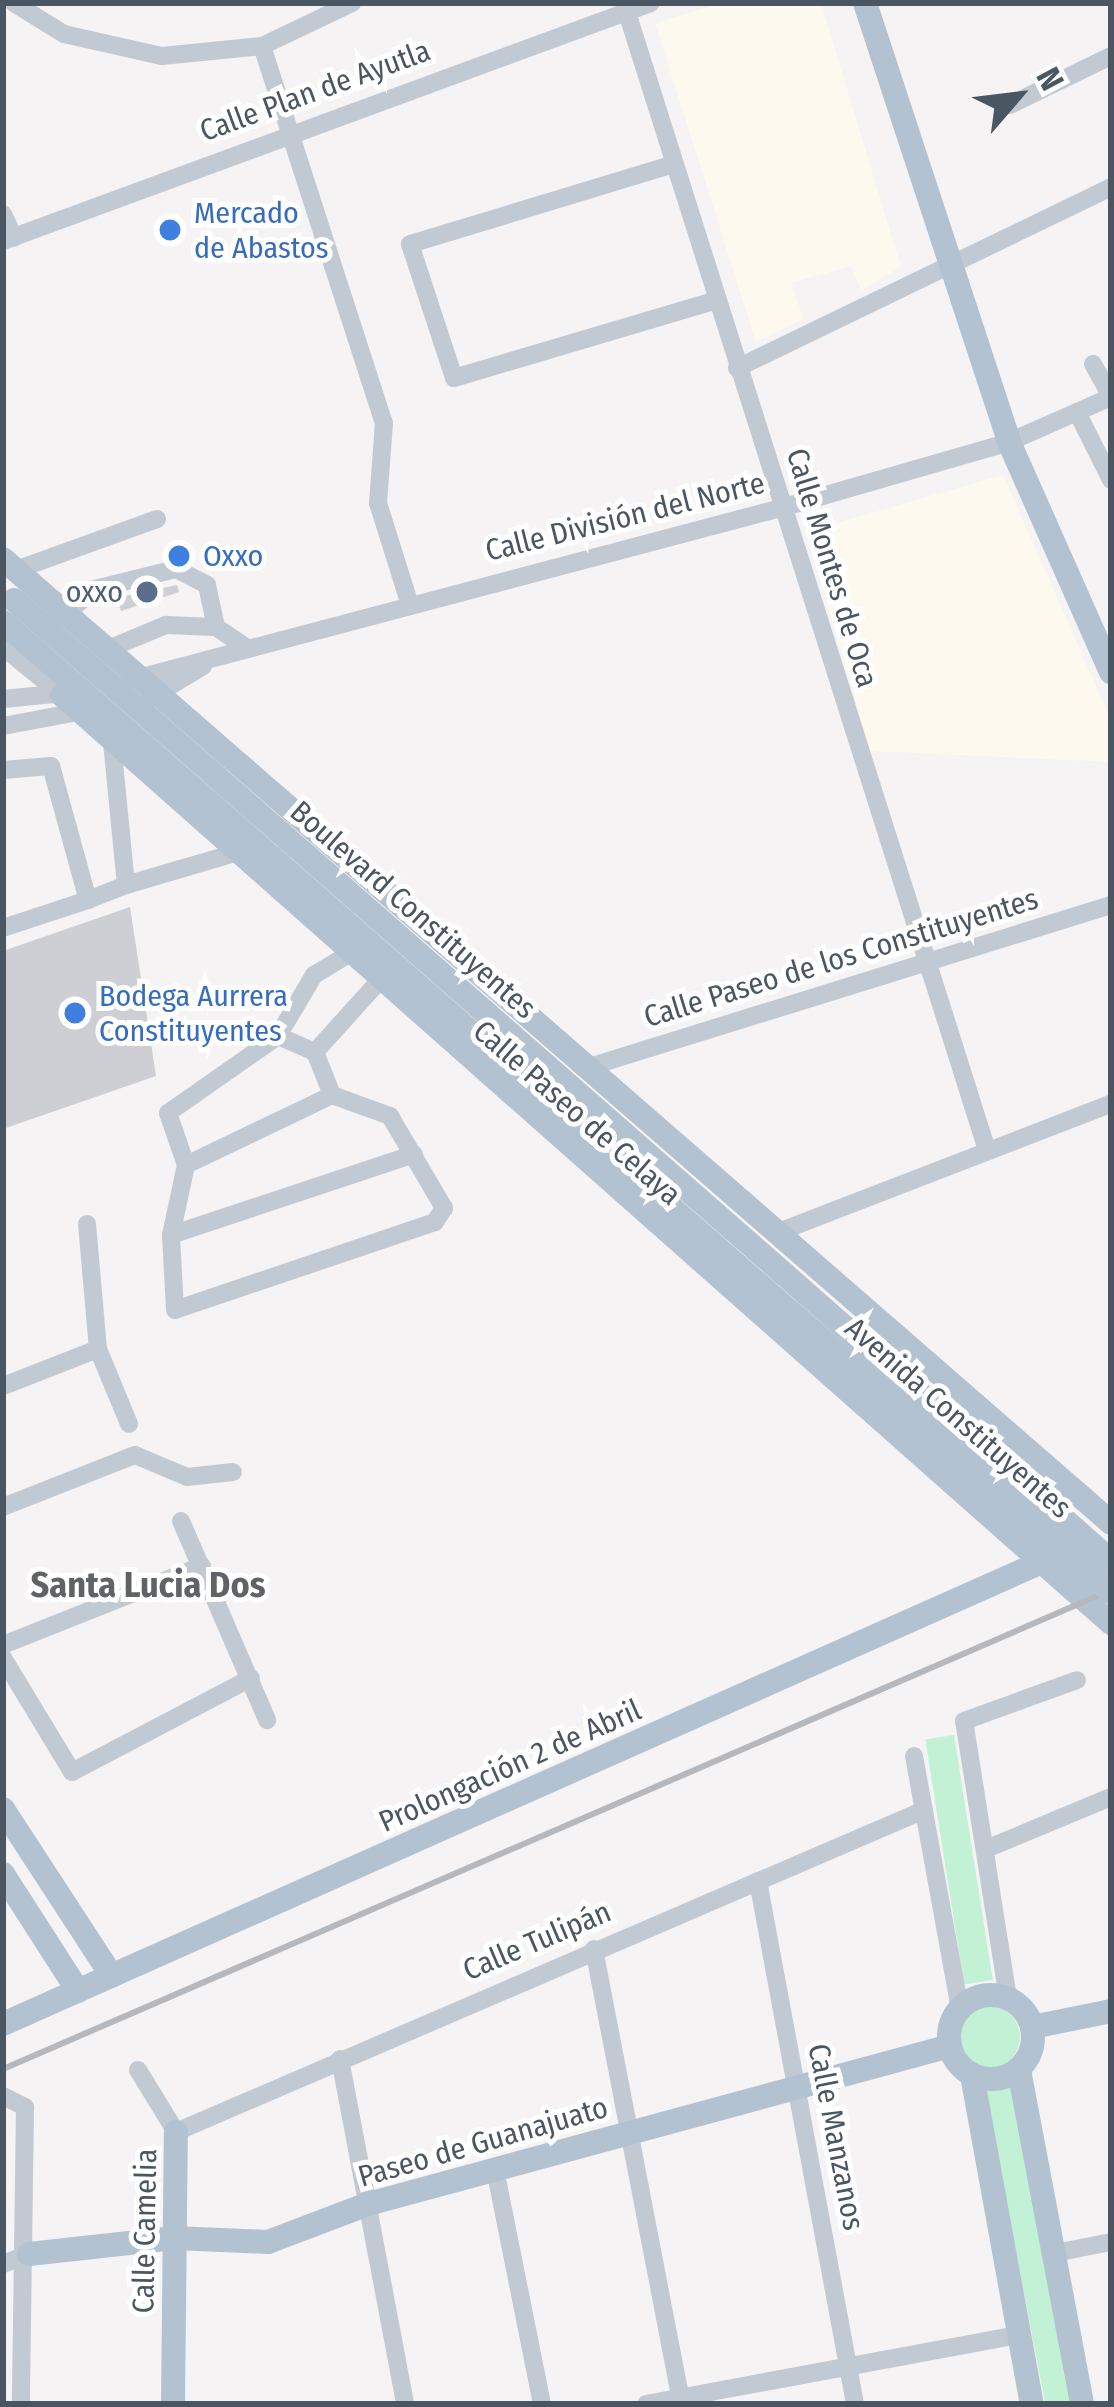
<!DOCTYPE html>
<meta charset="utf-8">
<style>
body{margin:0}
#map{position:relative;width:1114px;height:2407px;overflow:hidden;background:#f5f3f3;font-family:"Fira Sans Condensed",sans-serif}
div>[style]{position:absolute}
.commercial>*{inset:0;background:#fdf9ef}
.green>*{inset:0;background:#c3f1d5;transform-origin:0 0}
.round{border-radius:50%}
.building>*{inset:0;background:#cdcfd5}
.minor>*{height:18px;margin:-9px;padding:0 9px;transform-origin:9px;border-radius:9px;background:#c1cad2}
.major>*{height:24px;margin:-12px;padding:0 12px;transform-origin:12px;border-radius:12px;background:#b3c2d1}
.major>.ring{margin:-12px;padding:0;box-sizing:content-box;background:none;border:24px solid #b3c2d1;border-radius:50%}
.rail>*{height:6px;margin:-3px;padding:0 3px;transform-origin:3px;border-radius:3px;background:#b5b8bd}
.major-bridge>*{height:24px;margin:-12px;padding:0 12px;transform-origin:12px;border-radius:12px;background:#b3c2d1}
.dots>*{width:33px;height:33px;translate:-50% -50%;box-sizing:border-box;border:6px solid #fff;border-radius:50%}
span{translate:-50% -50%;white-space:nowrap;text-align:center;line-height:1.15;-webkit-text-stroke:10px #fff;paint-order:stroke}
.street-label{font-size:30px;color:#4a5661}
.shop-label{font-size:30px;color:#366cbe}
.left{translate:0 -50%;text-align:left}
.service-label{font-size:30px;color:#4e5e75}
.right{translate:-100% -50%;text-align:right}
.quarter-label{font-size:36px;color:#5f6368;font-weight:700}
.frame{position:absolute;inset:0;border:6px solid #4a5661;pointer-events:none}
.north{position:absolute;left:958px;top:36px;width:120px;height:120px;-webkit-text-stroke:9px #fff;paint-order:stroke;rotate:62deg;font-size:33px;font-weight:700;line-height:48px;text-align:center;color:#4a5661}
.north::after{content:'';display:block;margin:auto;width:42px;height:54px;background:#4a5661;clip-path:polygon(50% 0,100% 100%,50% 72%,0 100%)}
</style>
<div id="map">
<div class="commercial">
<div style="clip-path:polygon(722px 3px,821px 3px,901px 267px,861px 290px,851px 266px,791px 283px,804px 319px,756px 342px,655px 23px)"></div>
<div style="clip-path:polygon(1003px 475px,1111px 720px,1111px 762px,870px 751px,806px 532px)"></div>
</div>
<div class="green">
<div style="left:954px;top:1735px;width:248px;height:29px;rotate:81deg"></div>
<div class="round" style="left:958px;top:2006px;width:62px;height:62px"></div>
<div style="left:1012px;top:2080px;width:330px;height:29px;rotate:79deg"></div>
</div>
<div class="building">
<div style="clip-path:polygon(177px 585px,179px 592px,121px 611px,116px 598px)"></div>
<div style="clip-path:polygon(130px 907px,156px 1076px,3px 1129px,3px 951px)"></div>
</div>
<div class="minor">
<div style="left:14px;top:3px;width:59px;rotate:31.8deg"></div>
<div style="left:64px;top:34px;width:100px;rotate:12.7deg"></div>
<div style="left:162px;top:56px;width:100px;rotate:-5.7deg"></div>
<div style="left:262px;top:46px;width:100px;rotate:-25.5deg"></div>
<div style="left:624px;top:3px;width:1203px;rotate:72.44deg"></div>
<div style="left:262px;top:46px;width:396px;rotate:72.1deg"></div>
<div style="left:384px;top:423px;width:80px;rotate:94.3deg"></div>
<div style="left:378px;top:503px;width:104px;rotate:72.6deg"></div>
<div style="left:1010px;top:105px;width:112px;rotate:-25.9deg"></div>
<div style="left:674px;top:164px;width:276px;rotate:163.1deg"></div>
<div style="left:410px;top:244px;width:141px;rotate:71.8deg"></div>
<div style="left:454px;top:378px;width:274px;rotate:-16.5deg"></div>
<div style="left:3px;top:214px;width:26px;rotate:65deg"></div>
<div style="left:3px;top:241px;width:690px;rotate:-20.17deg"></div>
<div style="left:1093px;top:364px;width:38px;rotate:61deg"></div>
<div style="left:737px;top:368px;width:415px;rotate:-25.8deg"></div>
<div style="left:1077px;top:412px;width:76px;rotate:63.4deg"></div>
<div style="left:16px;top:570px;width:150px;rotate:-19.9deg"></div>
<div style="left:62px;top:617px;width:43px;rotate:-40.3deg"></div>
<div style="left:95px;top:589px;width:83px;rotate:-13.9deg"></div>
<div style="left:176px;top:569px;width:35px;rotate:27deg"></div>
<div style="left:207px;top:585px;width:43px;rotate:77.9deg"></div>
<div style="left:3px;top:647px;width:76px;rotate:39.1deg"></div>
<div style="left:108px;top:649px;width:63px;rotate:-22.5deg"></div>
<div style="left:166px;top:625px;width:50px;rotate:2.3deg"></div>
<div style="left:216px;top:627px;width:37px;rotate:34deg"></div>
<div style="left:131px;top:680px;width:672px;rotate:-14.82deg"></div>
<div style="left:781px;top:508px;width:237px;rotate:-16.1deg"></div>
<div style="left:1009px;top:442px;width:111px;rotate:-23.8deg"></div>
<div style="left:150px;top:698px;width:62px;rotate:-31.1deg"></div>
<div style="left:3px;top:699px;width:72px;rotate:-5.6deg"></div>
<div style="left:3px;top:726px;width:86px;rotate:-10.7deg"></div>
<div style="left:3px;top:770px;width:48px;rotate:-4.8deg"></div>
<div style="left:51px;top:766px;width:139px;rotate:74.6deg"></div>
<div style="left:88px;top:900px;width:89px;rotate:161.8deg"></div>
<div style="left:126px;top:885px;width:114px;rotate:-16.4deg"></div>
<div style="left:88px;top:900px;width:41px;rotate:-21.5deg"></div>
<div style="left:126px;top:885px;width:143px;rotate:-95.6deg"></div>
<div style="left:278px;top:1036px;width:40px;rotate:23.4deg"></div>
<div style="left:315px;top:1052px;width:46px;rotate:68.4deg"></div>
<div style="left:332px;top:1095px;width:62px;rotate:19.9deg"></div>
<div style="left:390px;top:1116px;width:107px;rotate:59.6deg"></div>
<div style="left:444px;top:1208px;width:17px;rotate:123deg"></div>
<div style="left:435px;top:1222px;width:274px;rotate:161.3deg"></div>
<div style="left:175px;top:1310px;width:75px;rotate:-93.1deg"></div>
<div style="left:171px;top:1235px;width:72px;rotate:-77.9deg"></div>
<div style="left:186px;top:1165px;width:55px;rotate:-109.1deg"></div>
<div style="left:168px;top:1113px;width:134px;rotate:-35deg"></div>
<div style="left:278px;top:1036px;width:71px;rotate:-59.5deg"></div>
<div style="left:314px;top:975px;width:41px;rotate:-31deg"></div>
<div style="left:315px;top:1052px;width:97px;rotate:-47.9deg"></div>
<div style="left:589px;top:1067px;width:547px;rotate:-17.24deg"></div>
<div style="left:186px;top:1165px;width:162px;rotate:-25.6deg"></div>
<div style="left:87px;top:1224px;width:125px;rotate:85deg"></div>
<div style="left:98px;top:1349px;width:81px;rotate:67.5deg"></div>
<div style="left:776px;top:1233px;width:359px;rotate:-21.1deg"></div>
<div style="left:171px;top:1235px;width:256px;rotate:-18.4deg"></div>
<div style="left:3px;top:1386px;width:102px;rotate:-21.3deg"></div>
<div style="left:3px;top:1507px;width:142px;rotate:-21.5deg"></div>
<div style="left:135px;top:1455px;width:56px;rotate:22.9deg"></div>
<div style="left:187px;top:1477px;width:46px;rotate:-6.2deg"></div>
<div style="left:181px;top:1521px;width:217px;rotate:66.6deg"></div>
<div style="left:3px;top:1645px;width:214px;rotate:-21.7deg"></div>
<div style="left:3px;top:1658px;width:133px;rotate:58.8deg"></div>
<div style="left:72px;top:1772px;width:202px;rotate:-27.7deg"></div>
<div style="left:914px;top:1756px;width:256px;rotate:79.7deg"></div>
<div style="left:986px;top:1849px;width:135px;rotate:-22.6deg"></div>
<div style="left:758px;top:1881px;width:532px;rotate:79.49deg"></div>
<div style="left:594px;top:1949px;width:463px;rotate:79.1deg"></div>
<div style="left:1008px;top:1998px;width:280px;rotate:-99deg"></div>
<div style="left:964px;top:1721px;width:120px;rotate:-19.9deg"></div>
<div style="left:340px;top:2059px;width:351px;rotate:79.3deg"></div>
<div style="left:138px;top:2070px;width:73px;rotate:58.5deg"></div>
<div style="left:176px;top:2132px;width:814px;rotate:-23.29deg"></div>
<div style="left:3px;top:2096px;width:25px;rotate:27deg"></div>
<div style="left:25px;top:2107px;width:297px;rotate:90.8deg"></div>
<div style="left:495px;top:2169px;width:240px;rotate:78.7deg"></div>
<div style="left:1055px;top:2253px;width:57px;rotate:-11.1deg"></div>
<div style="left:3px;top:2264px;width:28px;rotate:-21deg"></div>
<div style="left:646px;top:2404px;width:379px;rotate:-10.5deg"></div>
</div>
<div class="major">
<div style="left:865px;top:3px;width:462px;rotate:71.8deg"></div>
<div style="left:1009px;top:442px;width:252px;rotate:66.1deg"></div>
<div style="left:3px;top:559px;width:1469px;rotate:41.02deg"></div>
<div style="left:62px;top:695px;width:1401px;rotate:41.5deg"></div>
<div style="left:211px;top:772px;width:762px;rotate:41.22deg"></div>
<div style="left:195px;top:790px;width:757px;rotate:41.25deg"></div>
<div style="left:900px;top:1376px;width:202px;rotate:41.2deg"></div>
<div style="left:883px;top:1392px;width:196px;rotate:41.3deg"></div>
<div style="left:3px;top:1809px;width:199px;rotate:56.9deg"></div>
<div style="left:3px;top:1874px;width:139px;rotate:57.3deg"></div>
<div class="ring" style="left:949px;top:1995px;width:60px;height:60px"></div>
<div style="left:3px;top:2024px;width:1149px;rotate:-23.98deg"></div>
<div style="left:1032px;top:2027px;width:81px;rotate:-11.4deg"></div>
<div style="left:1019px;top:2070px;width:340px;rotate:79.3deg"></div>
<div style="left:972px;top:2075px;width:334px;rotate:79.7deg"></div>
<div style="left:29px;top:2254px;width:146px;rotate:-6.3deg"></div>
<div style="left:174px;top:2238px;width:94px;rotate:2.4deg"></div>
<div style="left:268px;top:2242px;width:107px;rotate:-20.8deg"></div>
<div style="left:368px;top:2204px;width:603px;rotate:-15.19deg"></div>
<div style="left:173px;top:2404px;width:272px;rotate:-89.4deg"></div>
</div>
<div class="rail">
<div style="left:3px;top:2069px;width:1207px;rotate:-23.38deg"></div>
</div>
<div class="major-bridge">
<div style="left:14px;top:600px;width:262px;rotate:41.1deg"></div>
<div style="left:3px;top:622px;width:255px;rotate:41.2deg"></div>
<div style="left:784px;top:1274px;width:154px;rotate:41.3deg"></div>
<div style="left:764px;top:1289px;width:157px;rotate:40.9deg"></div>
<div style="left:1052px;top:1509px;width:79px;rotate:41.4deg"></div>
<div style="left:1030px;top:1521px;width:108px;rotate:41.2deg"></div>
</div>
<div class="dots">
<div style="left:170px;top:230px;background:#3f7fe0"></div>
<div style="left:179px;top:556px;background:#3f7fe0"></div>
<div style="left:147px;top:592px;background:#5c6f8a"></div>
<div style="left:75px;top:1013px;background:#3f7fe0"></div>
</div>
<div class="street-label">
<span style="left:315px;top:91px;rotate:-20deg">Calle Plan de Ayutla</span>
<span style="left:625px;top:517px;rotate:-14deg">Calle División del Norte</span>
<span style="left:832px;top:568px;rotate:73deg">Calle Montes de Oca</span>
<span style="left:413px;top:910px;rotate:41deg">Boulevard Constituyentes</span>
<span style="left:841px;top:958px;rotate:-17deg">Calle Paseo de los Constituyentes</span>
<span style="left:577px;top:1113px;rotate:41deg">Calle Paseo de Celaya</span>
<span style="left:958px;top:1418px;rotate:41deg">Avenida Constituyentes</span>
<span style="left:510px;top:1766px;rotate:-24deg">Prolongación 2 de Abril</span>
<span style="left:537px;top:1941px;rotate:-23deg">Calle Tulipán</span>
<span style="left:836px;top:2137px;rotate:79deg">Calle Manzanos</span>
<span style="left:483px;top:2142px;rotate:-16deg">Paseo de Guanajuato</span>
<span style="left:145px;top:2231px;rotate:-89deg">Calle Camelia</span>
</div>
<div class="shop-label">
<span class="left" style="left:194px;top:230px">Mercado<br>de Abastos</span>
<span class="left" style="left:203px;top:556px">Oxxo</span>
<span class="left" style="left:99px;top:1013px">Bodega Aurrera<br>Constituyentes</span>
</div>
<div class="service-label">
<span class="right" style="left:123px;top:592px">oxxo</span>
</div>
<div class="quarter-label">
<span style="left:148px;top:1586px">Santa Lucia Dos</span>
</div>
<div class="frame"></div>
<div class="north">N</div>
</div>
